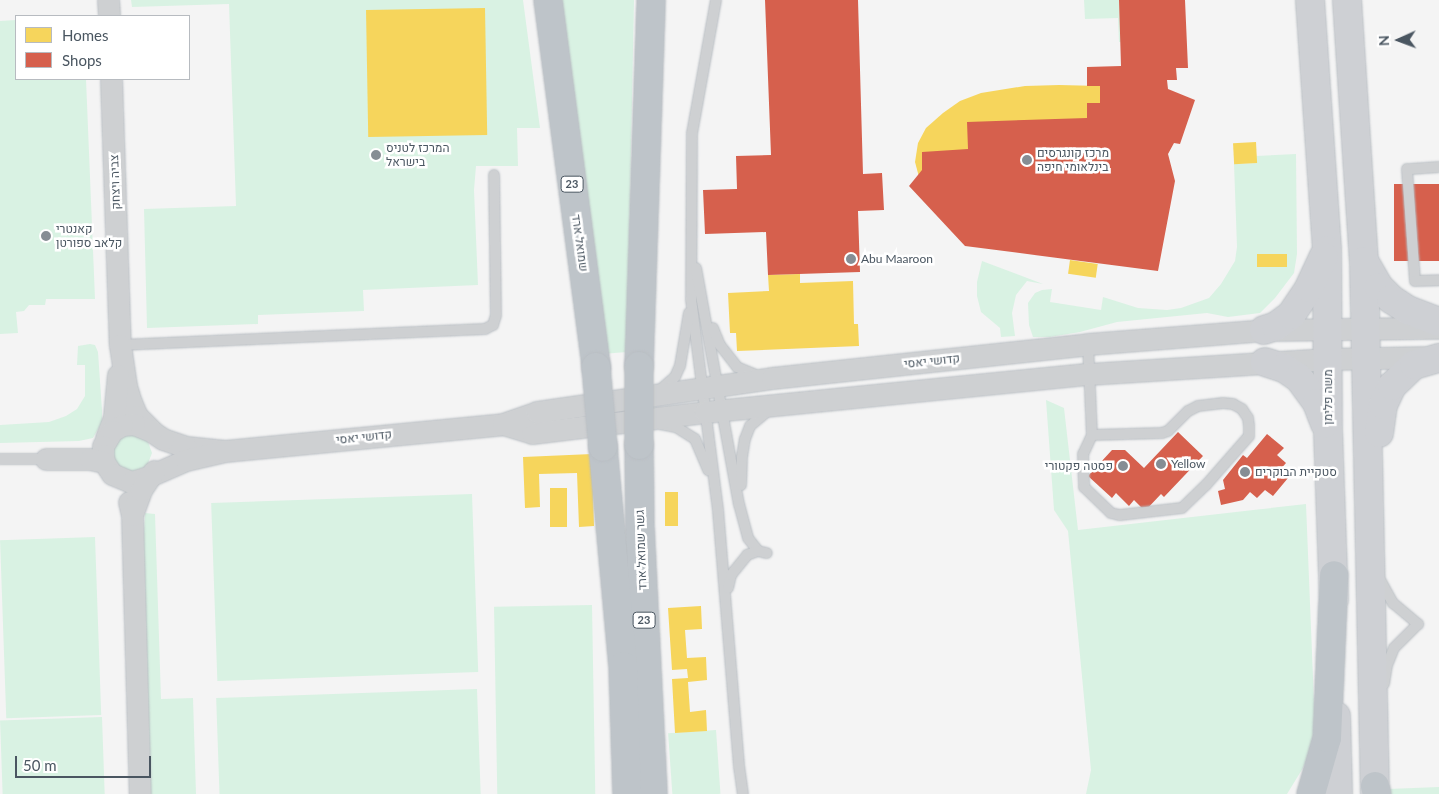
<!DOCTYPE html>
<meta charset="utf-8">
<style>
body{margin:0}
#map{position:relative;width:1439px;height:794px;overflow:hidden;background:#f4f4f4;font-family:Lato,Heebo,sans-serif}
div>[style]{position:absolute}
.green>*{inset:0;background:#d9f2e3;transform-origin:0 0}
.homes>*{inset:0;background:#f6d55c;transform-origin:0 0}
.shops>*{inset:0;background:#d6604d;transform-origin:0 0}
.roads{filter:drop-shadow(0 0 1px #b9bec3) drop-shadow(0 0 1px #b9bec3)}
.lane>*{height:10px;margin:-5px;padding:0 5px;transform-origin:5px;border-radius:5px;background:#ced0d2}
.street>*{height:21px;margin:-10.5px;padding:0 10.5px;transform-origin:10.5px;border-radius:10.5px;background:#ced0d2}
.secondary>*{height:28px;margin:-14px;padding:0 14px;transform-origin:14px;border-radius:14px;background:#ced0d4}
.highway>*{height:28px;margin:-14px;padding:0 14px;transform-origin:14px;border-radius:14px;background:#bec4c9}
.bridges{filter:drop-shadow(0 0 1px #b9bec3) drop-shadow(0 0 1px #b9bec3)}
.highway-bridge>*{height:28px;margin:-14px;padding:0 14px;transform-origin:14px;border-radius:14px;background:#bec4c9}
.dots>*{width:14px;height:14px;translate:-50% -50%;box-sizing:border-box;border:2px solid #fff;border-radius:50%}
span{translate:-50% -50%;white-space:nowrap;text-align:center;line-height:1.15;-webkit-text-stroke:5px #fff;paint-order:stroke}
.shield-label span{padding:1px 4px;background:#fff;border:1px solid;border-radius:4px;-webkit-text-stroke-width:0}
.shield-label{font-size:11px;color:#4a5661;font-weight:700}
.poi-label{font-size:12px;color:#4a5661}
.left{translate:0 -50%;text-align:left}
.right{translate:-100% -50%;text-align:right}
.street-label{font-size:12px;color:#4a5661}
.legend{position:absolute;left:15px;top:15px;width:175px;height:65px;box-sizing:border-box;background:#fff;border:1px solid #b7bbc0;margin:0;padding:6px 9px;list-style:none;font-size:15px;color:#4a5661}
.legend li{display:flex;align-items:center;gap:10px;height:25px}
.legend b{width:25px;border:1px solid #b7bbc0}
.north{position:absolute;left:1374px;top:15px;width:50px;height:50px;-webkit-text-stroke:4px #fff;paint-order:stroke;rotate:268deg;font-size:14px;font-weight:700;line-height:20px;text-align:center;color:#4a5661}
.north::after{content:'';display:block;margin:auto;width:18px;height:22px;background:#4a5661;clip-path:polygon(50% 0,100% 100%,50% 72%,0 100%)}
.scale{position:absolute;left:15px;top:756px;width:136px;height:22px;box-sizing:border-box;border:2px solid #4a5661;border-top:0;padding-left:6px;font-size:15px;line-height:18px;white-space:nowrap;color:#4a5661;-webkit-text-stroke:4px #fff;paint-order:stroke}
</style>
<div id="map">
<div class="green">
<div style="clip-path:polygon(131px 0,523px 0,540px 128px,517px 128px,518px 166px,476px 166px,474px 190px,478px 285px,363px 290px,364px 311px,258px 315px,258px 324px,147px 328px,144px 209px,236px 206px,229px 4px,132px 7px)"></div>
<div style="clip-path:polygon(560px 0,634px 0,627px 352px,602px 354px)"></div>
<div style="clip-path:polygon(1084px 0,1167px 0,1168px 41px,1119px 42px,1118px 18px,1085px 19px)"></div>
<div style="clip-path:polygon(16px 20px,16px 79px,86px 79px,95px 299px,46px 299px,45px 305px,29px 305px,24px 311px,16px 312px,18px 333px,0 334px,0 21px)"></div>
<div style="clip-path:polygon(1296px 154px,1297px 254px,1294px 273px,1275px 298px,1260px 313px,1228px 317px,1207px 313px,1117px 322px,1080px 332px,1050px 337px,1033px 337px,1029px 325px,1028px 303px,1035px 293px,1042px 290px,1052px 289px,1050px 302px,1101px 310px,1103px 297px,1138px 308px,1167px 310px,1181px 308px,1209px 298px,1221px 284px,1235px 261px,1237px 247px,1234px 164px,1256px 163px,1256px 156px)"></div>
<div style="clip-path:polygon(982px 261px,1043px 284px,1027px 281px,1016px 295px,1012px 313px,1015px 336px,1001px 337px,1000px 328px,981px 312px,977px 296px,977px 282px)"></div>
<div style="clip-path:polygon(90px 344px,95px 345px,98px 352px,102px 410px,102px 422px,93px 438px,79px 441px,0 443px,0 425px,49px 422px,66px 416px,77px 409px,85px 396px,85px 365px,77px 365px,78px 346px)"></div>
<div style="clip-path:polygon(1046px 400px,1064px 408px,1078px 530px,1306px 504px,1315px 727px,1311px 750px,1303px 768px,1287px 794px,1086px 794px,1091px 770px,1068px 531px,1054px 510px)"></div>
<div style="clip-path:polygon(128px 431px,147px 439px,152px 453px,147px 466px,130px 473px,114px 464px,112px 444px)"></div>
<div style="left:472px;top:494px;width:178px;height:261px;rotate:88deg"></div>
<div style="clip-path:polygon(145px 513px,155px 514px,161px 699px,193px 698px,196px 794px,150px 794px,143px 546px)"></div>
<div style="left:95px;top:537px;width:178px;height:95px;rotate:88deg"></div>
<div style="left:592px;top:605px;width:189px;height:98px;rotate:89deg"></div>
<div style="left:477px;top:689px;width:105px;height:261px;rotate:88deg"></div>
<div style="left:102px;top:717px;width:77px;height:102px;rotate:88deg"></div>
<div style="left:716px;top:730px;width:64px;height:48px;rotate:86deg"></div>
<div style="clip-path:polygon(1439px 787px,1439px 794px,1388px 794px,1388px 789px)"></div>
</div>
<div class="homes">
<div style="left:485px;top:8px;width:127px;height:119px;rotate:89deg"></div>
<div style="clip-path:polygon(1059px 85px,1100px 86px,1110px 90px,1123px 104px,1134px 123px,1138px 150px,1139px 171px,1131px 200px,1122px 212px,1110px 221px,1085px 229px,1003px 231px,973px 227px,952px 217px,934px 205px,923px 192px,915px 162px,918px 143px,926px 128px,943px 113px,960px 101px,981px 93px,1025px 86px)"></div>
<div style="left:1256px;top:142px;width:21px;height:23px;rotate:87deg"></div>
<div style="left:1287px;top:254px;width:13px;height:30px;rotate:90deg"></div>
<div style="left:1070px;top:260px;width:28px;height:14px;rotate:8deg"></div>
<div style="clip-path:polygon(800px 274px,800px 283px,853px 281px,854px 324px,858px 324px,859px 346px,737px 351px,736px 333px,730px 333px,728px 293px,769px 291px,768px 275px)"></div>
<div style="clip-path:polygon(592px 454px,594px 526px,579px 527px,577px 473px,539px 474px,540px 507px,525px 508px,523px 457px)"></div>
<div style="left:550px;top:488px;width:17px;height:39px"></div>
<div style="left:665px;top:492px;width:13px;height:34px"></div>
<div style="clip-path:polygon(701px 606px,702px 629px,685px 630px,687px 658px,706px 657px,707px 680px,688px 682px,690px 712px,706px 710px,707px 731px,675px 733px,672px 679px,688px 678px,687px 669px,672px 670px,668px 608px)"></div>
</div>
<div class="shops">
<div style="clip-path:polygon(765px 0,858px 0,863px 174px,882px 173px,884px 210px,858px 211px,860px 272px,768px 275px,766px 232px,705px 234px,703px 190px,737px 189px,736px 156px,771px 155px)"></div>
<div style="clip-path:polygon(1119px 0,1185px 0,1188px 68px,1176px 68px,1177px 80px,1167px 80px,1168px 89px,1195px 100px,1180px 144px,1174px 143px,1168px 154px,1175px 181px,1158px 271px,965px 246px,909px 186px,922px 170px,922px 152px,968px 149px,967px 122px,1087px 118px,1087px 103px,1100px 103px,1100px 86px,1087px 86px,1087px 67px,1121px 66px)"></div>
<div style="left:1439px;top:184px;width:77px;height:45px;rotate:90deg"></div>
<div style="clip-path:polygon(1178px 432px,1203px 456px,1164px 497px,1161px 494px,1145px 511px,1134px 500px,1129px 506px,1116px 493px,1112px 498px,1088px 476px,1112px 450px,1125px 450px,1144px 468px)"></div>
<div style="clip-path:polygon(1267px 434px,1284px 448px,1277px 455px,1286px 463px,1279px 471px,1288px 478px,1273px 496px,1265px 490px,1257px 498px,1250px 492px,1243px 500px,1221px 505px,1218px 491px,1225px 489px,1223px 480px,1243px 455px,1247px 458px)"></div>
</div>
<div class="roads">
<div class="lane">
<div style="left:716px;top:0;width:135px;rotate:100.2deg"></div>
<div style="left:692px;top:133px;width:166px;rotate:90.3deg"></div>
<div style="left:691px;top:299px;width:213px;rotate:82.7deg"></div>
<div style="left:718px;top:510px;width:257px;rotate:85.3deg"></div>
<div style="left:739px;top:766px;width:28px;rotate:82deg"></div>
<div style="left:1439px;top:167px;width:32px;rotate:176deg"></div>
<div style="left:1407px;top:169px;width:112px;rotate:85.9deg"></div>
<div style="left:1415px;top:281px;width:24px;rotate:-2deg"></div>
<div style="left:696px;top:268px;width:240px;rotate:79.7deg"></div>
<div style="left:739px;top:504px;width:35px;rotate:75deg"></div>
<div style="left:748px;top:538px;width:16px;rotate:52deg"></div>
<div style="left:713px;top:328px;width:18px;rotate:68deg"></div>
<div style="left:720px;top:345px;width:28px;rotate:52deg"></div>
<div style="left:737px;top:367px;width:21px;rotate:23deg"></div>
<div style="left:1088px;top:344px;width:91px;rotate:87.5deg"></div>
<div style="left:1092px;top:435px;width:21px;rotate:115deg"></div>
<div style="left:1083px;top:454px;width:33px;rotate:88deg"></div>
<div style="left:1084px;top:487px;width:37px;rotate:44deg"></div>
<div style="left:1111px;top:513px;width:9px;rotate:13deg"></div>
<div style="left:1120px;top:515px;width:62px;rotate:-6.4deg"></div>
<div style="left:1182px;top:508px;width:33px;rotate:-44deg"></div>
<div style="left:1206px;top:485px;width:65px;rotate:-48.7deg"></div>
<div style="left:1249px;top:436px;width:10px;rotate:-90deg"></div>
<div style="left:1249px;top:426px;width:8px;rotate:-97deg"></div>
<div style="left:1248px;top:418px;width:11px;rotate:-124deg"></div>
<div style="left:1242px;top:409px;width:10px;rotate:-151deg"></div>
<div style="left:1233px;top:404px;width:10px;rotate:-174deg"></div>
<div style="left:1223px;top:403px;width:25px;rotate:173deg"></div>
<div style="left:1198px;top:406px;width:11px;rotate:153deg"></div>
<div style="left:1188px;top:411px;width:28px;rotate:135deg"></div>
<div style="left:1168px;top:431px;width:6px;rotate:162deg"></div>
<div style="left:1162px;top:433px;width:70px;rotate:178.4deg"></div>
<div style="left:120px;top:345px;width:365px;rotate:-2.5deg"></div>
<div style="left:485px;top:329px;width:9px;rotate:-27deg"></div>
<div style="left:493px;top:325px;width:10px;rotate:-73deg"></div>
<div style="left:496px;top:315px;width:140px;rotate:-90.8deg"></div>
<div style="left:661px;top:389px;width:18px;rotate:-41deg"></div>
<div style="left:675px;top:377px;width:12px;rotate:-66deg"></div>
<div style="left:680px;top:366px;width:54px;rotate:-80.4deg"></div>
<div style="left:660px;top:424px;width:16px;rotate:11deg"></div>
<div style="left:676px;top:427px;width:22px;rotate:32deg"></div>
<div style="left:695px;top:439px;width:34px;rotate:67deg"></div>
<div style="left:0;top:459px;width:46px"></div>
<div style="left:741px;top:485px;width:28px;rotate:-88deg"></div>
<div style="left:742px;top:457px;width:18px;rotate:-81deg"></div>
<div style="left:745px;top:439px;width:14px;rotate:-69deg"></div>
<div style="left:750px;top:426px;width:25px;rotate:-40deg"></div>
<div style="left:1379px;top:578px;width:29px;rotate:61deg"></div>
<div style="left:1393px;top:603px;width:33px;rotate:40deg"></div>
<div style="left:1418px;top:624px;width:34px;rotate:135deg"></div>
<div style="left:1394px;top:648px;width:18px;rotate:112deg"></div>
<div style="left:1387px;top:665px;width:19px;rotate:99deg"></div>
<div style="left:728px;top:588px;width:13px;rotate:-77deg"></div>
<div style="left:731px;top:575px;width:26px;rotate:-51deg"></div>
<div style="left:747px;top:555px;width:12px;rotate:-20deg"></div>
<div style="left:758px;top:551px;width:9px;rotate:13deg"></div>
</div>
<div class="street">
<div style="left:108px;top:0;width:16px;rotate:86deg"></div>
<div style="left:111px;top:79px;width:266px;rotate:88.1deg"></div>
<div style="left:120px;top:345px;width:41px;rotate:81.7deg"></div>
<div style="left:126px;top:386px;width:17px;rotate:73deg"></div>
<div style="left:131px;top:402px;width:15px;rotate:67deg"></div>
<div style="left:137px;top:416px;width:23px;rotate:45deg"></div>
<div style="left:503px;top:424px;width:30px;rotate:17deg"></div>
<div style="left:532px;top:433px;width:174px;rotate:-6.9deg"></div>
<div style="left:705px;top:412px;width:385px;rotate:-5.7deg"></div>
<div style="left:1088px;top:374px;width:240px;rotate:-3.6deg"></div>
<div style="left:1328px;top:359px;width:103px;rotate:-1.1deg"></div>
<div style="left:106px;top:438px;width:22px;rotate:-69deg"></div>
<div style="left:114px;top:417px;width:42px;rotate:-84.6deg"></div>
<div style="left:225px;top:451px;width:39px;rotate:-174deg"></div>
<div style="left:186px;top:447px;width:24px;rotate:-161deg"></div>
<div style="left:163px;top:439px;width:14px;rotate:-146deg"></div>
<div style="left:151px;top:431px;width:18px;rotate:-158deg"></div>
<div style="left:134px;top:424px;width:12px;rotate:175deg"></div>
<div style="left:122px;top:425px;width:12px;rotate:149deg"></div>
<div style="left:112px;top:431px;width:17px;rotate:121deg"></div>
<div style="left:103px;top:446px;width:9px;rotate:90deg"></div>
<div style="left:103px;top:455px;width:7px;rotate:82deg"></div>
<div style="left:104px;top:462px;width:14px;rotate:56deg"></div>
<div style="left:112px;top:474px;width:21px;rotate:23deg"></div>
<div style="left:131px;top:482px;width:15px;rotate:-16deg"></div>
<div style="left:145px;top:478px;width:45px;rotate:-23.7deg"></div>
<div style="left:186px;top:460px;width:40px;rotate:-13deg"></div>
<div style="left:225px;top:451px;width:279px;rotate:-5.5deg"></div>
<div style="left:503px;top:424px;width:36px;rotate:-19deg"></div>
<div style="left:537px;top:412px;width:237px;rotate:-8.2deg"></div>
<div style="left:772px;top:378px;width:318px;rotate:-6.1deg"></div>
<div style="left:1088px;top:344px;width:177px;rotate:-4.5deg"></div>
<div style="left:1264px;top:330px;width:175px;rotate:-0.7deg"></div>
<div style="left:46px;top:459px;width:44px"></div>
<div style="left:90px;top:459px;width:14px;rotate:12deg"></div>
<div style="left:129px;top:502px;width:13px;rotate:77deg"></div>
<div style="left:132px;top:515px;width:279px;rotate:88.4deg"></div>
<div style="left:132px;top:515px;width:27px;rotate:-70deg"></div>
<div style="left:141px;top:490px;width:23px;rotate:-56deg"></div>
</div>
<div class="secondary">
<div style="left:1310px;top:0;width:251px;rotate:86.1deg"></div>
<div style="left:1327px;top:250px;width:181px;rotate:89.7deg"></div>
<div style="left:1328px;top:431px;width:169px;rotate:88deg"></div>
<div style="left:1347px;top:0;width:262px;rotate:86.3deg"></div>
<div style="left:1364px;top:261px;width:533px;rotate:88.82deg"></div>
<div style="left:1364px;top:261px;width:30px;rotate:60deg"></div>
<div style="left:1379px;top:287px;width:17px;rotate:45deg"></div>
<div style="left:1391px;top:299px;width:20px;rotate:33deg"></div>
<div style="left:1408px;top:310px;width:33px;rotate:21deg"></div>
<div style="left:1264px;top:330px;width:13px;rotate:-18deg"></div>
<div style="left:1276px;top:326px;width:19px;rotate:-36deg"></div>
<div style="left:1291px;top:315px;width:32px;rotate:-56deg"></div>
<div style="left:1309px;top:288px;width:35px;rotate:-65deg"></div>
<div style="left:1265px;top:362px;width:20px;rotate:18deg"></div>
<div style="left:1284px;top:368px;width:18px;rotate:34deg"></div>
<div style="left:1299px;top:378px;width:31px;rotate:54deg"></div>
<div style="left:1317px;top:403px;width:22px;rotate:69deg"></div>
<div style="left:1379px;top:433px;width:28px;rotate:-82deg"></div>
<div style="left:1383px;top:405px;width:21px;rotate:-65deg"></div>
<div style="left:1392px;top:386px;width:30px;rotate:-44deg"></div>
<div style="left:1414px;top:365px;width:26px;rotate:-16deg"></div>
<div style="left:1336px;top:716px;width:78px;rotate:88.5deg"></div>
</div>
<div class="highway">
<div style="left:548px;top:0;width:370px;rotate:82.5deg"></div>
<div style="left:639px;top:366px;width:366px;rotate:-88.1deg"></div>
<div style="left:639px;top:445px;width:81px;rotate:89.3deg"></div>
<div style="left:640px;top:526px;width:268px;rotate:87.2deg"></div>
<div style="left:603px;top:447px;width:220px;rotate:84.8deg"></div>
<div style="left:623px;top:666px;width:128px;rotate:88.2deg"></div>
<div style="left:1375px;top:786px;width:8px;rotate:76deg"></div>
<div style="left:1311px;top:794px;width:58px;rotate:-74.1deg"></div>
<div style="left:1327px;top:738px;width:163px;rotate:-87.5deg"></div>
</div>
</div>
<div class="bridges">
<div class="highway-bridge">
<div style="left:596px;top:367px;width:80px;rotate:85deg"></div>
<div style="left:639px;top:445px;width:79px;rotate:-90deg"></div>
</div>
</div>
<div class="dots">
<div style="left:376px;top:155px;background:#868d94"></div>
<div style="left:1027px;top:160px;background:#868d94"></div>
<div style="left:46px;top:236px;background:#868d94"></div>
<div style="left:851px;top:259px;background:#868d94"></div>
<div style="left:1161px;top:464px;background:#868d94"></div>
<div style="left:1123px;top:466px;background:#868d94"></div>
<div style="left:1245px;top:472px;background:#868d94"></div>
</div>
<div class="shield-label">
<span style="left:572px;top:184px">23</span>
<span style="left:644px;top:620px">23</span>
</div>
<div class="poi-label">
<span class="left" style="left:386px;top:155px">המרכז לטניס<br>בישראל</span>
<span class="left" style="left:1037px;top:160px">מרכז קונגרסים<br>בינלאומי חיפה</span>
<span class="left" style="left:56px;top:236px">קאנטרי<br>קלאב ספורטן</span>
<span class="left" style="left:861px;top:259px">Abu Maaroon</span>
<span class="left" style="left:1171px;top:464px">Yellow</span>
<span class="right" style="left:1113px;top:466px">פסטה פקטורי</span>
<span class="left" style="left:1255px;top:472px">סטקיית הבוקרים</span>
</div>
<div class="street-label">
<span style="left:115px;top:182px;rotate:-92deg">צביה ויצחק</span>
<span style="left:580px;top:243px;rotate:82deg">שמואל ארד</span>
<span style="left:932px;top:361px;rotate:-6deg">קדושי יאסי</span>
<span style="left:1328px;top:397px;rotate:-90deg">משה פלימן</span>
<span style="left:364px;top:437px;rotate:-6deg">קדושי יאסי</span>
<span style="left:641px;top:550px;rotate:-92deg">גשר שמואל ארד</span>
</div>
<ul class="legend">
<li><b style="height:14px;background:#f6d55c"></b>Homes</li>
<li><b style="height:14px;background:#d6604d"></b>Shops</li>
</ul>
<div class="north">N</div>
<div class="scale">50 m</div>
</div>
